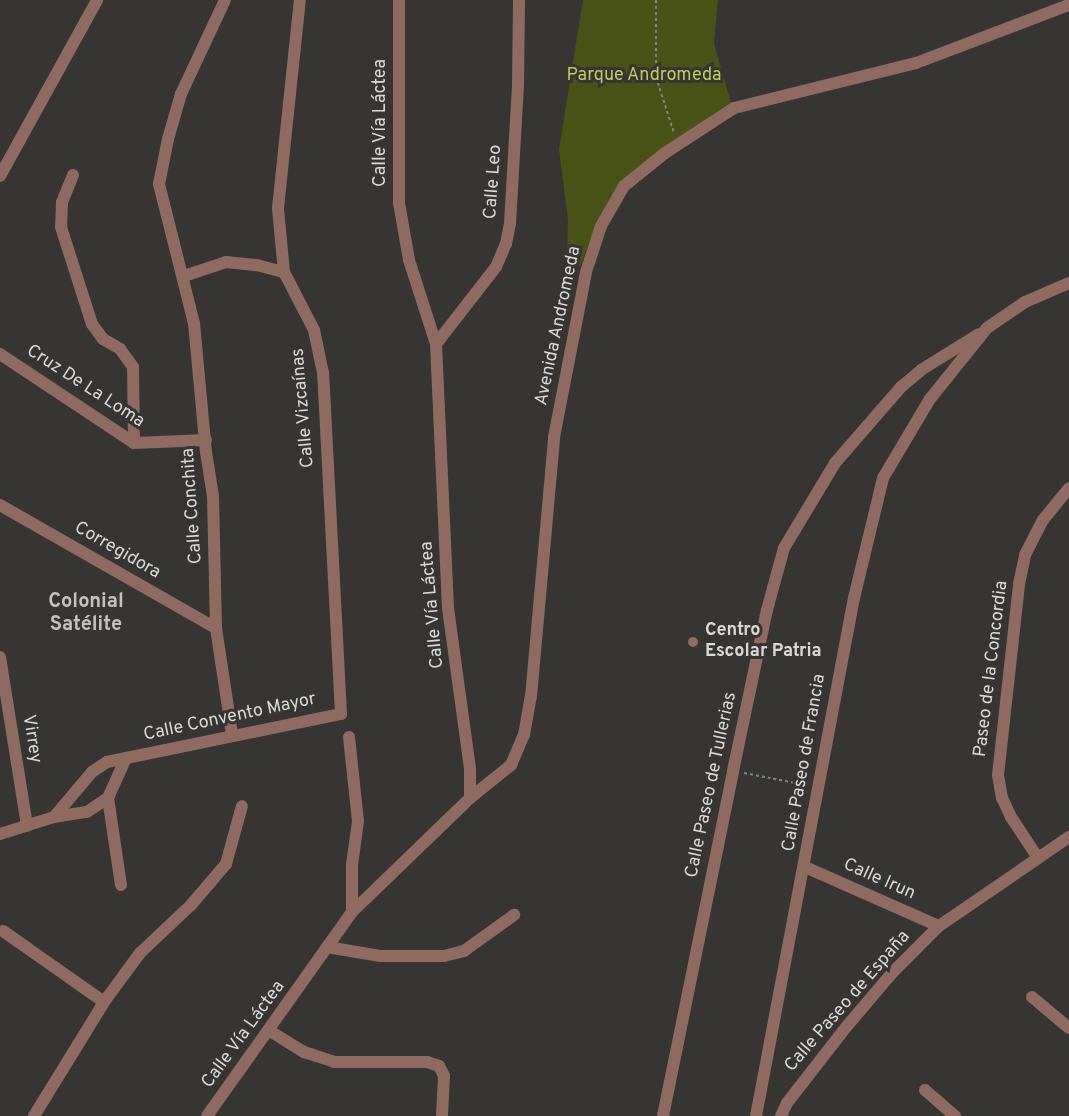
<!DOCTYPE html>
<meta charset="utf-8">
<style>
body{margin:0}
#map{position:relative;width:1069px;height:1116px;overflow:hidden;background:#363532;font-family:Overpass,sans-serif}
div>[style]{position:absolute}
.green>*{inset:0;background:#495216}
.path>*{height:2px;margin-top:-1px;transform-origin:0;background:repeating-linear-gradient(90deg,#83827f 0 3px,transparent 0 6px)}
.minor>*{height:12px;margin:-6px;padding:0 6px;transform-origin:6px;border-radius:6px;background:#8e6a61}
.dots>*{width:16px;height:16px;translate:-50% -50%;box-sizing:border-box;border:3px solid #363532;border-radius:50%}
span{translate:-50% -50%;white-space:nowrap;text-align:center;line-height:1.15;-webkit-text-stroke:6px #363532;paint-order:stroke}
.park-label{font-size:18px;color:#bbcd5f}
.street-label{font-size:18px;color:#d9d9d7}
.poi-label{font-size:18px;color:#d9d9d7;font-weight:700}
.left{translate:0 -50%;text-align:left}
.neighbourhood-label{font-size:20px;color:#c3c2be;font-weight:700}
</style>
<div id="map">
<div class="green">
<div style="clip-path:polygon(583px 0,718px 0,714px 44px,732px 106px,622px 181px,600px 216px,580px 266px,567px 258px,568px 220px,559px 149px)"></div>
</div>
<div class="path">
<div style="left:656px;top:0;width:77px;rotate:90deg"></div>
<div style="left:656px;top:77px;width:59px;rotate:72.2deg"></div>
<div style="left:744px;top:773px;width:63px;rotate:11deg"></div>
</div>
<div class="minor">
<div style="left:225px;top:0;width:104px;rotate:115.1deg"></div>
<div style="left:181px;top:94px;width:47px;rotate:106.1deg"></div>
<div style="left:168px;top:139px;width:46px;rotate:101.3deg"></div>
<div style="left:159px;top:184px;width:143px;rotate:75.9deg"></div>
<div style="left:194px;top:323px;width:130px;rotate:84.7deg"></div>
<div style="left:206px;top:452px;width:45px;rotate:81deg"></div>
<div style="left:213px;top:496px;width:132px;rotate:88.7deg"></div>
<div style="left:216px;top:628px;width:107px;rotate:81.4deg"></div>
<div style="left:399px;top:0;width:203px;rotate:90deg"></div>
<div style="left:399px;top:203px;width:58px;rotate:80deg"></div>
<div style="left:409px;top:260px;width:88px;rotate:72.2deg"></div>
<div style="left:436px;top:344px;width:264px;rotate:87.4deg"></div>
<div style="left:448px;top:608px;width:162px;rotate:82.2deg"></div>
<div style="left:470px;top:768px;width:30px;rotate:90deg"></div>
<div style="left:73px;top:175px;width:29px;rotate:112deg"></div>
<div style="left:62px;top:202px;width:25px;rotate:92deg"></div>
<div style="left:61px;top:227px;width:102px;rotate:72.3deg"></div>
<div style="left:92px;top:324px;width:19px;rotate:54deg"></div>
<div style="left:103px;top:339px;width:20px;rotate:30deg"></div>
<div style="left:120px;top:349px;width:22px;rotate:54deg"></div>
<div style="left:133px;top:367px;width:76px;rotate:89.2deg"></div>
<div style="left:0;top:176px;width:201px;rotate:-61.1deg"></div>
<div style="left:184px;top:276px;width:44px;rotate:-18.4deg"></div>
<div style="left:226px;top:262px;width:31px;rotate:6deg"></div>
<div style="left:257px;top:265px;width:28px;rotate:15deg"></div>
<div style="left:436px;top:344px;width:98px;rotate:-52.1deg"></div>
<div style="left:496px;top:267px;width:25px;rotate:-67deg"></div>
<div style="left:506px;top:244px;width:20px;rotate:-79deg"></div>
<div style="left:510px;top:224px;width:140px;rotate:-86.7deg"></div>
<div style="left:518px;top:84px;width:84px;rotate:-89.3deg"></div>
<div style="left:0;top:354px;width:161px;rotate:33.6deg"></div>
<div style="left:134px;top:443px;width:72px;rotate:-2.4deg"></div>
<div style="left:0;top:505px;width:249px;rotate:29.7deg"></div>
<div style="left:0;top:657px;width:171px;rotate:80.9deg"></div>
<div style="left:349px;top:737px;width:84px;rotate:83.9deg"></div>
<div style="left:358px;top:821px;width:44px;rotate:97.8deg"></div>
<div style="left:352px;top:865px;width:47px;rotate:90deg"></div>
<div style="left:108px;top:798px;width:88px;rotate:81.5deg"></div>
<div style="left:54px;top:817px;width:59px;rotate:-49.8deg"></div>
<div style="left:92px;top:772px;width:18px;rotate:-34deg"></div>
<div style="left:107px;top:762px;width:239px;rotate:-11.6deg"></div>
<div style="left:341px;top:714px;width:341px;rotate:-93deg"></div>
<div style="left:323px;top:373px;width:44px;rotate:-101.8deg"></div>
<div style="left:314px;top:330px;width:65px;rotate:-117.3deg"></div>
<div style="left:284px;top:272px;width:64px;rotate:-95.4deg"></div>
<div style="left:278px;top:208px;width:209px;rotate:-84deg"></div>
<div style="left:0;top:834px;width:57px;rotate:-17.5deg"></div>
<div style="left:54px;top:817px;width:33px;rotate:-9deg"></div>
<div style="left:87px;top:812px;width:25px;rotate:-34deg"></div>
<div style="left:108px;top:798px;width:44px;rotate:-65.8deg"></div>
<div style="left:1038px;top:858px;width:49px;rotate:-123.4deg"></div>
<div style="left:1011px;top:817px;width:21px;rotate:-115deg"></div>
<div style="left:1002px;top:798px;width:23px;rotate:-100deg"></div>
<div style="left:998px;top:775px;width:192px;rotate:-83.7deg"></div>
<div style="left:1019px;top:584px;width:30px;rotate:-78deg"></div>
<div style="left:1025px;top:555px;width:39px;rotate:-63deg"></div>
<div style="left:1043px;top:520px;width:41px;rotate:-50.9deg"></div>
<div style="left:805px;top:867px;width:146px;rotate:23.8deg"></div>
<div style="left:3px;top:931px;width:123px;rotate:35.1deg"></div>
<div style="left:327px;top:947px;width:54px;rotate:9.6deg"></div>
<div style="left:380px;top:956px;width:64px"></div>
<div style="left:444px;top:956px;width:21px;rotate:-14deg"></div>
<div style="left:464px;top:951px;width:62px;rotate:-35.8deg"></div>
<div style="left:1032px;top:997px;width:48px;rotate:40deg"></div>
<div style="left:270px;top:1031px;width:40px;rotate:32deg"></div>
<div style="left:304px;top:1052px;width:32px;rotate:18deg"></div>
<div style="left:334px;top:1062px;width:93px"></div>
<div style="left:427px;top:1062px;width:13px;rotate:18deg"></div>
<div style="left:439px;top:1066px;width:11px;rotate:63deg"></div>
<div style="left:444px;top:1076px;width:40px;rotate:92.9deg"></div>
<div style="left:925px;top:1090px;width:40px;rotate:41deg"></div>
<div style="left:34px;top:1116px;width:134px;rotate:-58.4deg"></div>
<div style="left:104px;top:1002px;width:61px;rotate:-53.7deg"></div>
<div style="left:140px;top:953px;width:70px;rotate:-43.3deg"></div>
<div style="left:191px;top:905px;width:54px;rotate:-49.5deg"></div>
<div style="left:226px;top:864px;width:60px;rotate:-74.6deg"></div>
<div style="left:207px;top:1116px;width:250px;rotate:-54.6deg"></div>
<div style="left:352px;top:912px;width:164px;rotate:-44deg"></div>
<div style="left:470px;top:798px;width:53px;rotate:-38.8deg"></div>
<div style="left:511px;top:765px;width:33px;rotate:-67deg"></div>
<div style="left:524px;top:735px;width:39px;rotate:-80deg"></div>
<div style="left:531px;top:697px;width:261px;rotate:-84.9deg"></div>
<div style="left:554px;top:437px;width:168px;rotate:-79deg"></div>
<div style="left:586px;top:272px;width:48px;rotate:-71.9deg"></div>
<div style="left:601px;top:226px;width:46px;rotate:-60.1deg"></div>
<div style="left:624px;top:186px;width:53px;rotate:-38.8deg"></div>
<div style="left:665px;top:153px;width:82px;rotate:-33.1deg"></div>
<div style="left:734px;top:108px;width:187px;rotate:-13.9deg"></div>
<div style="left:916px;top:63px;width:164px;rotate:-20.8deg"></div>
<div style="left:663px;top:1116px;width:352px;rotate:-78.5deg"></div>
<div style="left:733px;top:771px;width:165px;rotate:-78.1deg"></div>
<div style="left:767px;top:610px;width:64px;rotate:-74.7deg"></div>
<div style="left:784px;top:548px;width:99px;rotate:-59deg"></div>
<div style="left:835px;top:463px;width:101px;rotate:-49deg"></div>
<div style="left:901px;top:387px;width:26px;rotate:-40deg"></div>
<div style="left:921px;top:370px;width:68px;rotate:-31.8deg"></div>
<div style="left:756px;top:1116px;width:527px;rotate:-79.29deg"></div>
<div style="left:854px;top:598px;width:123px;rotate:-76.4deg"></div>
<div style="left:883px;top:478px;width:92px;rotate:-59.3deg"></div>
<div style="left:930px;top:399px;width:91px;rotate:-51.2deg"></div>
<div style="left:987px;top:328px;width:46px;rotate:-34.4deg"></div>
<div style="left:1025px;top:302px;width:48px;rotate:-23.4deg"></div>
<div style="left:781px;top:1116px;width:14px;rotate:-65deg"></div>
<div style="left:787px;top:1103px;width:98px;rotate:-52.1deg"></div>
<div style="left:847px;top:1026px;width:71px;rotate:-49.6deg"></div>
<div style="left:893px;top:972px;width:65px;rotate:-45deg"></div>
<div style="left:939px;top:926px;width:158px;rotate:-34.4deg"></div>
</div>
<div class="dots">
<div style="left:693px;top:642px;background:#8d6e63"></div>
</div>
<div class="park-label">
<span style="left:644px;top:76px">Parque Andromeda</span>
</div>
<div class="street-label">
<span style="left:381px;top:123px;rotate:-90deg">Calle Vía Láctea</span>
<span style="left:494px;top:182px;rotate:-86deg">Calle Leo</span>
<span style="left:559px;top:326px;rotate:-78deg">Avenida Andromeda</span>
<span style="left:85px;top:387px;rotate:33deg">Cruz De La Loma</span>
<span style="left:304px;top:408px;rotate:-95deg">Calle Vizcaínas</span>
<span style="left:193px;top:506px;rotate:-94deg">Calle Conchita</span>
<span style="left:117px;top:551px;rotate:30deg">Corregidora</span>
<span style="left:433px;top:605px;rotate:-95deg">Calle Vía Láctea</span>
<span style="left:992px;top:669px;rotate:-83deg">Paseo de la Concordia</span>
<span style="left:230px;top:718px;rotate:-12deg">Calle Convento Mayor</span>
<span style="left:31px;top:739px;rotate:81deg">Virrey</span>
<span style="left:805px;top:763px;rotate:-80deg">Calle Paseo de Francia</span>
<span style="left:712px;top:785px;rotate:-78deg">Calle Paseo de Tullerias</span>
<span style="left:879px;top:880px;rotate:24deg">Calle Irun</span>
<span style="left:848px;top:1002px;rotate:-49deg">Calle Paseo de España</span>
<span style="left:244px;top:1035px;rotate:-54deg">Calle Vía Láctea</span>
</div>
<div class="poi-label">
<span class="left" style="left:705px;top:642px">Centro<br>Escolar Patria</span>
</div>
<div class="neighbourhood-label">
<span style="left:86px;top:614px">Colonial<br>Satélite</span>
</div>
</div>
